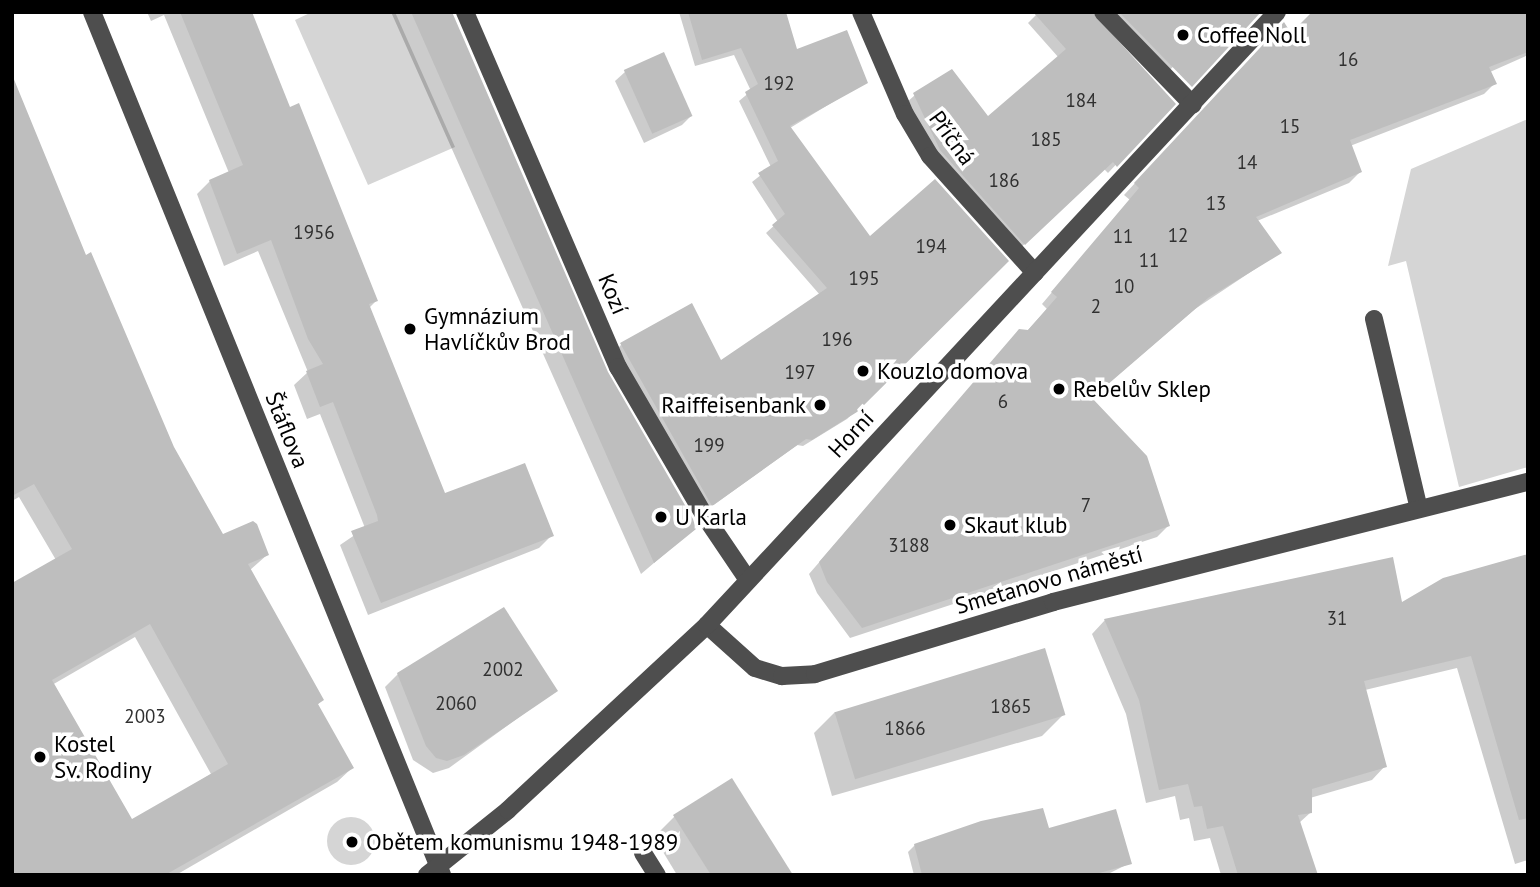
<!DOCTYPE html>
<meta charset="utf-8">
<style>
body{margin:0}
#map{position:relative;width:1540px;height:887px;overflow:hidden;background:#fff;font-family:"PT Sans",sans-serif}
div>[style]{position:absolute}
.green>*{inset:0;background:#d5d5d5}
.round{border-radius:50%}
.shadow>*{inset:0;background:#0003}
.building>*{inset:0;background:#bebebe;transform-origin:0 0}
.minor>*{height:18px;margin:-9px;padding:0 9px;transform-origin:9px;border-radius:9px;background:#4e4e4e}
.dots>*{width:19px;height:19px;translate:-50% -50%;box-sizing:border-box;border:4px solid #fff;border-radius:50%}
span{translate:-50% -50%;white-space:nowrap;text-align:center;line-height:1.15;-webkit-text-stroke:7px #fff;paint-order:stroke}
.number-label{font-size:19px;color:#303030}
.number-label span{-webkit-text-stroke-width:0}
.poi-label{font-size:23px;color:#000}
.left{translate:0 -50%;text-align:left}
.right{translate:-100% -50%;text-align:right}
.street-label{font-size:23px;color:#000}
.frame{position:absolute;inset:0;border:14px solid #000;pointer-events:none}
</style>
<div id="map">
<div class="green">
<div style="clip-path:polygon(312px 12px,395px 12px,455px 147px,368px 185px,295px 20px)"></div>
<div style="clip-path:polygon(1528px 119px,1528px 467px,1459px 487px,1406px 261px,1388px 266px,1411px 169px)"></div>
<div class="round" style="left:327px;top:817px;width:48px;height:48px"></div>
</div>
<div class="shadow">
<div style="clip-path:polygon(147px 12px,250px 12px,289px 109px,376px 301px,369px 308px,444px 495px,552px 535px,539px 548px,368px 615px,340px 545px,365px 528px,320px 414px,307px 419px,294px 385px,308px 372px,258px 251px,224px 266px,197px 194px,210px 181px,229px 173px,164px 15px,151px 21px)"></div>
<div style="clip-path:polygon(391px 12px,450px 12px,606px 372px,694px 529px,641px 574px)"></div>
<div style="clip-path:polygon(679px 12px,784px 12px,796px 51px,866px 82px,790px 128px,870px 238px,1006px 261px,847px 419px,803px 446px,797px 445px,704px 512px,614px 352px,621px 345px,721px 362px,820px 295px,766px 233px,778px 222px,752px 182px,771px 167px,739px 101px,751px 91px,734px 55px,695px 66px)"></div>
<div style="clip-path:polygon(1104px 12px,1226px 12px,1165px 75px)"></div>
<div style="clip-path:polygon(1036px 15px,1164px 114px,1108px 173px,1104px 169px,1016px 252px,933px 158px,906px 103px,915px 95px,987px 119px,1059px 58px,1028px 23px)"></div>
<div style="clip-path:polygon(1528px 23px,1528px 55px,1490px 72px,1495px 83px,1484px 94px,1350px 146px,1360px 172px,1349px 183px,1257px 221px,1279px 253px,1195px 309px,1091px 398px,1168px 526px,1157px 537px,850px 638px,817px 593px,809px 574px,1009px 343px,1027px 331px,1047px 309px,1042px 304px,1130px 200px,1124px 195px,1172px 143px)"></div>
<div style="clip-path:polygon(625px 72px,691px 116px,682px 125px,644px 143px,615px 81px)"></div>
<div style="clip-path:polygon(12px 76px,85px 257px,102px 313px,12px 350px)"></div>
<div style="clip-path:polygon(evenodd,12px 414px,172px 448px,222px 537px,267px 555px,250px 570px,322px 700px,317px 705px,352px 768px,337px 782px,176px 875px,12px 875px,56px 560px,19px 497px,12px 501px,12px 414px,135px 637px,211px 774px,132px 821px,52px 685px,135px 637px)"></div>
<div style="clip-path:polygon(1528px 556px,1528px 860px,1515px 864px,1457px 668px,1365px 690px,1385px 766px,1372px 780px,1310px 798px,1310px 813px,1299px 823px,1316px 875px,1221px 875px,1210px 838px,1194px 841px,1189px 818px,1180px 820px,1175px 796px,1146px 803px,1126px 714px,1092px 634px,1105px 620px,1401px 605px)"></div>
<div style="clip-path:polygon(398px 674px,555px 691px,449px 768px,433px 773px,413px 760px,385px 687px)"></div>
<div style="clip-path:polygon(835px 712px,1063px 715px,1042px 736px,832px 796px,814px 733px)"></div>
<div style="clip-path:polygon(675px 816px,790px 875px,677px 875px,654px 837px)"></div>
<div style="clip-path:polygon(1048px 830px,1130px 863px,1106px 875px,914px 875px,908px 852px,915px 845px)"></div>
</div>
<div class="building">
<div style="clip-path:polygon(180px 12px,252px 12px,290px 107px,299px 103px,378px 301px,369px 304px,445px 493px,525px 463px,554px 536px,381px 603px,351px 531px,378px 521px,377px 515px,333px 402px,320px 407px,306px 371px,323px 364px,308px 339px,271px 240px,237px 254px,209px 180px,243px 165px)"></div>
<div style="clip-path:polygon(411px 12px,452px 12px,608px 372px,693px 519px,696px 529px,654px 563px)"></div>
<div style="clip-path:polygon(688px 12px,786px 12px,797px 49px,847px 30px,868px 83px,790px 126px,870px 236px,935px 179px,1009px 261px,857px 412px,812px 440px,806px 439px,712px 506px,620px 343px,692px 303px,721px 360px,827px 288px,772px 225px,785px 214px,758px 173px,778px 161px,745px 92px,758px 84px,741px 48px,702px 60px)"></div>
<div style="clip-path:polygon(1033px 12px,1092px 12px,1176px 104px,1117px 167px,1113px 162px,1025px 245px,940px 150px,913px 93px,952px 69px,988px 116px,1066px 49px)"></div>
<div style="clip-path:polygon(1119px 12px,1261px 12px,1192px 87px)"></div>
<div style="clip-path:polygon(1312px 12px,1528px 12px,1528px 52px,1489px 67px,1497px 84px,1350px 140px,1362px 172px,1256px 217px,1282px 253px,1208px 298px,1092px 398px,1147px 456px,1170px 526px,862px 628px,827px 582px,819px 562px,1019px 329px,1028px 330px,1057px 297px,1051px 292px,1139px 188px,1134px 183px,1284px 22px,1291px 33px)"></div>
<div style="left:664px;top:52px;width:70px;height:44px;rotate:66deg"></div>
<div style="clip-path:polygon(evenodd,13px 77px,86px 255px,91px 252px,174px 447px,223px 534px,253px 521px,257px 524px,269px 555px,248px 564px,324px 700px,318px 704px,354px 768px,165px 875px,12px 875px,12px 583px,72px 549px,34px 484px,12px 496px,13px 77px,150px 624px,228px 764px,132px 819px,52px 680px,150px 624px)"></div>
<div style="clip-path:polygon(1528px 554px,1528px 818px,1519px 820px,1471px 656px,1364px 681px,1387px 767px,1312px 789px,1312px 813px,1298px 815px,1318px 875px,1238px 875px,1223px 826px,1207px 829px,1202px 806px,1194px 807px,1188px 784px,1159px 790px,1139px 700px,1104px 619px,1393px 557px,1402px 602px,1443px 578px)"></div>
<div style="clip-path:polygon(504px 607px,558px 691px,464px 755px,447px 761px,436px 758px,426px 746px,397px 673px)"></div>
<div style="left:1045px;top:648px;width:70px;height:220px;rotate:73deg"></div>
<div style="clip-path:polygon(732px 778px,793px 875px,711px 875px,673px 815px)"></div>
<div style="clip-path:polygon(1043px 808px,1049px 828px,1116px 809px,1132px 864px,1092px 875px,922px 875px,914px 844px,981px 821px)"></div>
</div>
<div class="minor">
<div style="left:92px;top:12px;width:931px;rotate:67.92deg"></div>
<div style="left:465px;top:12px;width:387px;rotate:66.7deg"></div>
<div style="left:618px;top:367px;width:175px;rotate:59.8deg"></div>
<div style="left:706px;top:518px;width:75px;rotate:55.9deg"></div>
<div style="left:861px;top:12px;width:111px;rotate:66.7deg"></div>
<div style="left:905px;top:114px;width:49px;rotate:59.2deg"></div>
<div style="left:930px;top:156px;width:157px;rotate:48.1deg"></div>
<div style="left:1103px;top:12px;width:129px;rotate:45.9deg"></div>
<div style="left:1374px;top:319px;width:195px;rotate:76.7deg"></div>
<div style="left:707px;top:625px;width:64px;rotate:41.9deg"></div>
<div style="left:755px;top:668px;width:28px;rotate:17deg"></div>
<div style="left:782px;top:676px;width:33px;rotate:-3deg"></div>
<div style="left:815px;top:674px;width:249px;rotate:-16.8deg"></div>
<div style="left:1053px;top:602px;width:490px;rotate:-14.2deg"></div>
<div style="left:643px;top:853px;width:26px;rotate:58deg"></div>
<div style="left:427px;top:875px;width:104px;rotate:-38.7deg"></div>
<div style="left:508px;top:810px;width:272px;rotate:-42.9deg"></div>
<div style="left:707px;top:625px;width:837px;rotate:-47.08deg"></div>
</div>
<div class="dots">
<div style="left:1183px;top:35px;background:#000"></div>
<div style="left:410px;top:329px;background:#000"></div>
<div style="left:863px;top:371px;background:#000"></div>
<div style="left:1059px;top:389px;background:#000"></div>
<div style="left:820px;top:405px;background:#000"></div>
<div style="left:661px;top:517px;background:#000"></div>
<div style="left:950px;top:525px;background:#000"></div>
<div style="left:40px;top:757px;background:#000"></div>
<div style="left:352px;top:842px;background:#000"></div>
</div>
<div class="number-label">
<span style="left:1348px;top:60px">16</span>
<span style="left:779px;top:84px">192</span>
<span style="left:1081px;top:101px">184</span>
<span style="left:1290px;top:127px">15</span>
<span style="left:1046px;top:140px">185</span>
<span style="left:1247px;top:163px">14</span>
<span style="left:1004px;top:181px">186</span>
<span style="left:1216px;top:204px">13</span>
<span style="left:314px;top:233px">1956</span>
<span style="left:1178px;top:236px">12</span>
<span style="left:1123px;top:237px">11</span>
<span style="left:931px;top:247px">194</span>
<span style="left:1149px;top:261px">11</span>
<span style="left:864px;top:279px">195</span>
<span style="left:1124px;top:287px">10</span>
<span style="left:1096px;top:307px">2</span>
<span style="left:837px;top:340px">196</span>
<span style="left:800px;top:373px">197</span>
<span style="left:1003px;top:402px">6</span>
<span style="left:709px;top:446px">199</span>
<span style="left:1086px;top:506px">7</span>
<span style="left:909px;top:546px">3188</span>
<span style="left:1337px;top:619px">31</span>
<span style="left:503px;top:670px">2002</span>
<span style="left:456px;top:704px">2060</span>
<span style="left:1011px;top:707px">1865</span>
<span style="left:145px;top:717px">2003</span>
<span style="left:905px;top:729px">1866</span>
</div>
<div class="poi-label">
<span class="left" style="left:1197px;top:35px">Coffee Noll</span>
<span class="left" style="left:424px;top:329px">Gymnázium<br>Havlíčkův Brod</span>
<span class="left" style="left:877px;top:371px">Kouzlo domova</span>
<span class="left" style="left:1073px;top:389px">Rebelův Sklep</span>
<span class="right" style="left:806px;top:405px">Raiffeisenbank</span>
<span class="left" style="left:675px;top:517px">U Karla</span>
<span class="left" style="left:964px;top:525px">Skaut klub</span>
<span class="left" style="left:54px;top:757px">Kostel<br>Sv. Rodiny</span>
<span class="left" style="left:366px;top:842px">Obětem komunismu 1948-1989</span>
</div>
<div class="street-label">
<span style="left:952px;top:138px;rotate:54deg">Příčná</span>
<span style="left:613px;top:294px;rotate:67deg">Kozí</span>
<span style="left:287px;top:430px;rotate:68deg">Štáflova</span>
<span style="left:851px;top:434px;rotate:-47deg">Horní</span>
<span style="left:1049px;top:580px;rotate:-16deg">Smetanovo náměstí</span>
</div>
<div class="frame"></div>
</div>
